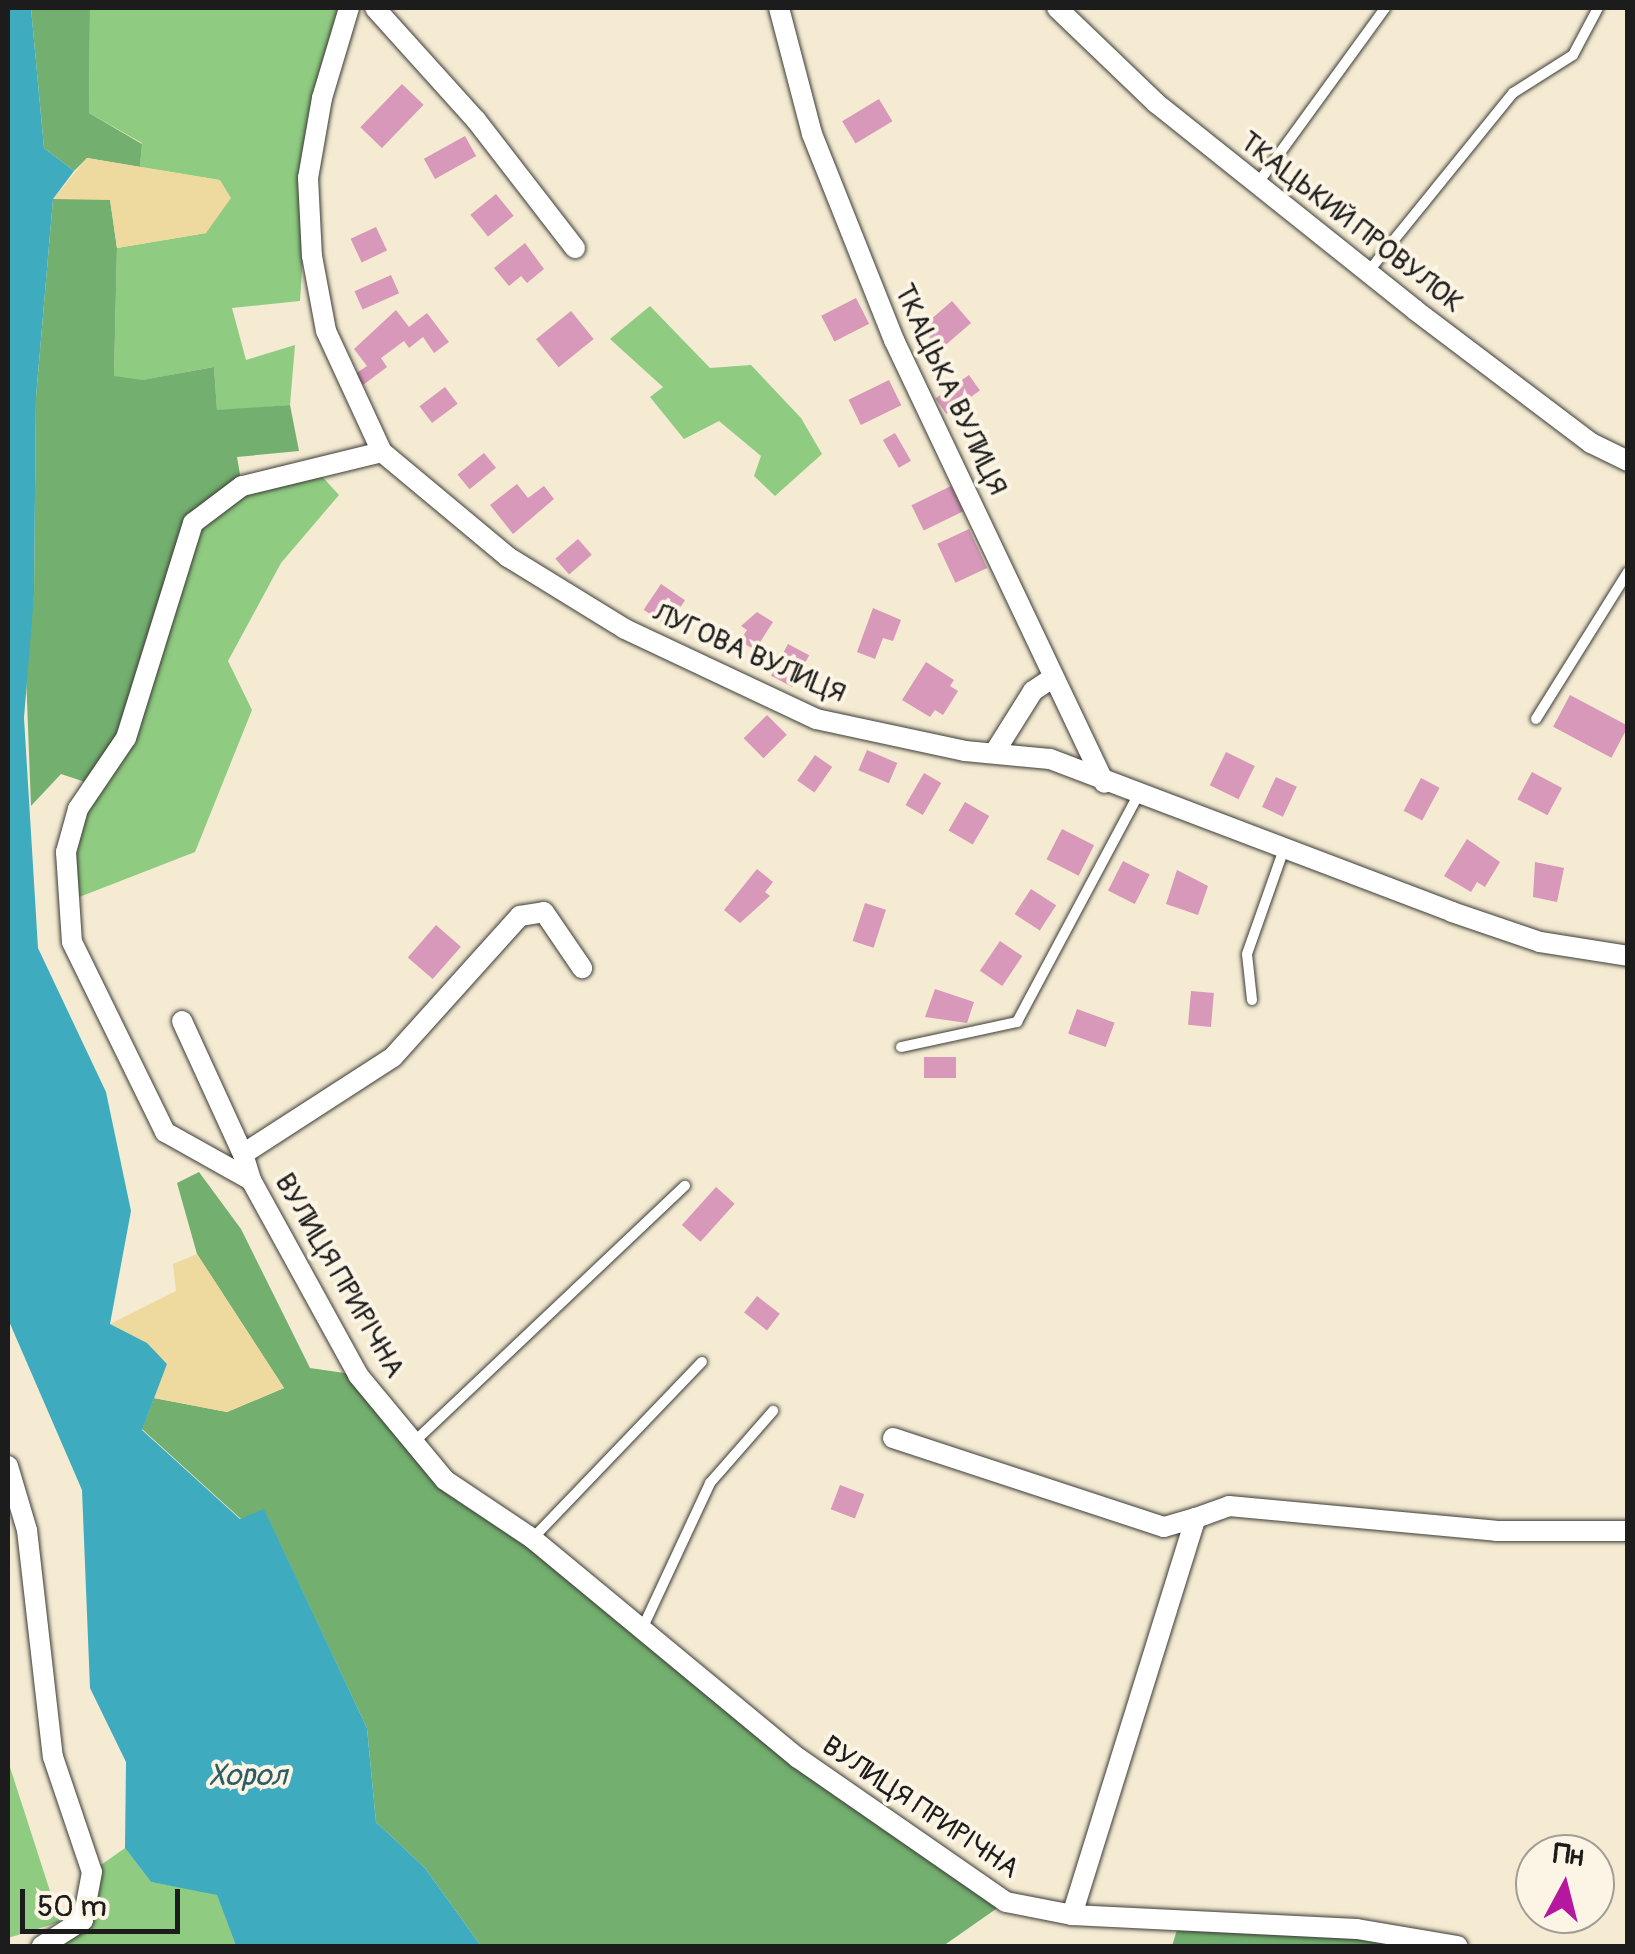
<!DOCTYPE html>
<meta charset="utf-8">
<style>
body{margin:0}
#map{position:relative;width:1635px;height:1954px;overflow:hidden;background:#f4ebd2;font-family:Pangolin,sans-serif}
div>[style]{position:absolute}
.green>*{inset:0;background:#8fcb81}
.forest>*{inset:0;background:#73af6f}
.sand>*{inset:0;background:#eeda9e}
.water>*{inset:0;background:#3fabbe}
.building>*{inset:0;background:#d798b9;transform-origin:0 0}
.roads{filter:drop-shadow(0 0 2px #3c3b37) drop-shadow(0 0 2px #3c3b37)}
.lane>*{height:10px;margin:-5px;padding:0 5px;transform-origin:5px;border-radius:5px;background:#fff}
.street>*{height:20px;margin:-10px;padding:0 10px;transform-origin:10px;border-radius:10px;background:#fff}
span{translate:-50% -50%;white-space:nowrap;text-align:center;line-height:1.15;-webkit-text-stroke:8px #fcf5e5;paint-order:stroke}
.street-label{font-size:28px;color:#1c1c1c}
.water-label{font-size:30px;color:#2c5c65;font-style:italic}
.frame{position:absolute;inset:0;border:10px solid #1c1c1c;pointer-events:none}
.north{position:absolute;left:1515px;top:1834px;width:100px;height:100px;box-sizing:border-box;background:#fcf5e5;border:2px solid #a29e95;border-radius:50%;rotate:7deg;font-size:28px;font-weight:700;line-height:40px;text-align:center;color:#1c1c1c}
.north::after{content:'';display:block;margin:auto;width:35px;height:45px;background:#b5179e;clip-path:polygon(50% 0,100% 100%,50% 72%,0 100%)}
.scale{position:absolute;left:20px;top:1889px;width:160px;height:45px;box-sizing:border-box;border:5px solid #1c1c1c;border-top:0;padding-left:12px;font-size:30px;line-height:35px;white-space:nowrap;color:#1c1c1c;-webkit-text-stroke:8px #fcf5e5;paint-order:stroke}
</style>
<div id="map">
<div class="green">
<div style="clip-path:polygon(90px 8px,349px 8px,308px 178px,300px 301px,232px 308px,246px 360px,295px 345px,290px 405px,217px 411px,214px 367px,143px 380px,168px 449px,114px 376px,117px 248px,206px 233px,219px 180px,140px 167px,142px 143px,89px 113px)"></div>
<div style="clip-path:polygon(650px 306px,710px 368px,751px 365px,801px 418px,822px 454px,775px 496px,754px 476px,761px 456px,719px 421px,684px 439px,650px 397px,663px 387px,610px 339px)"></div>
<div style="clip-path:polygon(317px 471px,339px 495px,281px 563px,228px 661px,252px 710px,195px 852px,69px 901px,78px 809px,193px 523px,242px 486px)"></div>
<div style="clip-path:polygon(8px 1761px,60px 1922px,8px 1938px)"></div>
<div style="clip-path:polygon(82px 1841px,101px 1865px,125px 1848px,151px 1882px,217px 1894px,236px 1946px,42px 1946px,83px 1920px)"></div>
</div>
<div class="forest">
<div style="clip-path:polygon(31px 8px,90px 8px,89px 113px,142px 144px,140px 167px,87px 158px,74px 171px,44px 148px)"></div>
<div style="clip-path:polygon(53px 199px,110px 199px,117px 248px,114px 376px,142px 380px,214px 367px,217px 410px,290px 405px,299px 451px,237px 457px,242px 486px,193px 523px,126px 738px,94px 785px,61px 774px,31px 806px,25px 648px,34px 595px,36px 397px)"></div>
<div style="clip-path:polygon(199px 1172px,241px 1229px,310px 1368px,358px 1375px,445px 1480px,798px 1758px,1006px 1902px,943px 1946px,481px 1946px,425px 1868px,376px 1822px,367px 1728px,264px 1510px,241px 1519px,142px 1429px,154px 1398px,227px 1412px,284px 1388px,197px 1254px,177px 1183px)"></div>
<div style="clip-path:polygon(1180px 1920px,1458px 1946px,1172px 1946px)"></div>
</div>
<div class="sand">
<div style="clip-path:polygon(87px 158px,220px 180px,231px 198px,206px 233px,117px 248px,110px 200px,53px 199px)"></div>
<div style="clip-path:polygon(197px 1254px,284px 1388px,227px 1412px,154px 1398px,167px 1363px,110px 1324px,176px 1291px,173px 1264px)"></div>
</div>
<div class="water">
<div style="clip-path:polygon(8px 8px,31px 8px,44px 148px,74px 171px,53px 199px,36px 397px,34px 595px,24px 718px,38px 948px,106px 1092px,131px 1211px,110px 1324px,147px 1343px,167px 1364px,142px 1430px,240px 1519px,264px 1509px,367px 1728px,376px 1822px,425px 1868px,481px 1946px,236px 1946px,217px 1895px,151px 1882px,125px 1848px,126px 1762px,90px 1688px,82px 1490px,8px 1319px)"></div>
</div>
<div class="building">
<div style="left:402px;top:84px;width:30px;height:60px;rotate:44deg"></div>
<div style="left:879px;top:99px;width:26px;height:43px;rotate:59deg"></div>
<div style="left:465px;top:136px;width:23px;height:47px;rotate:61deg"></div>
<div style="left:496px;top:194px;width:28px;height:33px;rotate:51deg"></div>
<div style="left:376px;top:227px;width:26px;height:28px;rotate:65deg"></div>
<div style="clip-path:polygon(525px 243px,544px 269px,527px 283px,521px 276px,509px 286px,494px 268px)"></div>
<div style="left:391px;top:275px;width:20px;height:40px;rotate:66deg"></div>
<div style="left:856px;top:298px;width:29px;height:39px;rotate:63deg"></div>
<div style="left:952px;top:301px;width:29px;height:41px;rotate:49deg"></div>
<div style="clip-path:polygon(396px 310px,409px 327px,427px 313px,449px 342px,434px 353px,423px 337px,409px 348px,404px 341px,381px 358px,387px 367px,363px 385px,355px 374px,367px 366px,354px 349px)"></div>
<div style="left:571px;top:311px;width:36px;height:45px;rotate:51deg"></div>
<div style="left:969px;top:375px;width:19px;height:41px;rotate:55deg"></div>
<div style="left:889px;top:380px;width:28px;height:45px;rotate:64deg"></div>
<div style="left:445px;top:387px;width:21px;height:32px;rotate:53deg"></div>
<div style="left:895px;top:433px;width:32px;height:14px;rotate:60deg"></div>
<div style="left:484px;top:453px;width:19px;height:34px;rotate:51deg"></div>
<div style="clip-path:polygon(517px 484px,528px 498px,544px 486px,554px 499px,513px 534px,490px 505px)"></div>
<div style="left:951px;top:486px;width:28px;height:44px;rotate:64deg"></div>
<div style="left:969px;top:529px;width:43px;height:35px;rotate:65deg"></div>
<div style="left:578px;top:539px;width:21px;height:30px;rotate:49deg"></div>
<div style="left:661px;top:584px;width:29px;height:31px;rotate:34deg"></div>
<div style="clip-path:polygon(873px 608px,901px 620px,893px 641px,883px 638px,875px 659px,857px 652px)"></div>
<div style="clip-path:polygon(757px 612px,773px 622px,755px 650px,740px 641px,747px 630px,741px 626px)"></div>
<div style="left:788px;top:644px;width:24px;height:36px;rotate:28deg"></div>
<div style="clip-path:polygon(926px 662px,954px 680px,950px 686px,958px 691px,943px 715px,935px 710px,930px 717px,902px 700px)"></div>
<div style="left:1570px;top:695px;width:66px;height:36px;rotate:28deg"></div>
<div style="left:767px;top:715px;width:28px;height:33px;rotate:45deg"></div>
<div style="left:867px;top:750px;width:33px;height:22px;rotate:23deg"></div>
<div style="left:1226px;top:752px;width:32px;height:37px;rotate:26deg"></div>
<div style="left:815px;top:755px;width:21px;height:31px;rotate:35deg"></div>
<div style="left:1532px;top:772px;width:34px;height:31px;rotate:28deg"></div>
<div style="left:924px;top:773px;width:20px;height:37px;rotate:30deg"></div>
<div style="left:1276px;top:777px;width:23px;height:33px;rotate:25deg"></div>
<div style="left:1421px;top:778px;width:21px;height:37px;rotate:28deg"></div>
<div style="left:965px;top:802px;width:28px;height:33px;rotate:30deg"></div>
<div style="left:1062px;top:829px;width:36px;height:34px;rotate:27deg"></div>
<div style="clip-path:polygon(1467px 839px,1500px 862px,1485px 887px,1477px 882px,1471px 892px,1444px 876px)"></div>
<div style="left:1123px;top:861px;width:30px;height:33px;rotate:27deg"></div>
<div style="clip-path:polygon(1535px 862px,1564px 868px,1557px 902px,1533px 897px)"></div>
<div style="clip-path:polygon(757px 869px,773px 882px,765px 892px,770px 896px,740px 923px,724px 910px)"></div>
<div style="clip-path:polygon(1177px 870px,1208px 886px,1198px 915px,1166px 904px)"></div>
<div style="left:1031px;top:889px;width:30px;height:30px;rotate:33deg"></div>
<div style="left:865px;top:903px;width:22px;height:40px;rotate:18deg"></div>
<div style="left:436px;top:925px;width:33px;height:43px;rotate:41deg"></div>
<div style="left:1000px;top:941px;width:27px;height:36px;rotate:34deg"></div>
<div style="clip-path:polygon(935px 989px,974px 1002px,967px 1023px,925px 1017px)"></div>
<div style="left:1191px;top:991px;width:23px;height:34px;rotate:5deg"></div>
<div style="left:1077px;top:1009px;width:40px;height:26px;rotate:20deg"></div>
<div style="left:956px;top:1057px;width:21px;height:32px;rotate:90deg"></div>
<div style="left:716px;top:1187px;width:25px;height:51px;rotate:42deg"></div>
<div style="left:757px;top:1296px;width:29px;height:21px;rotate:38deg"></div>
<div style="left:840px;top:1485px;width:26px;height:26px;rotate:21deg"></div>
</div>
<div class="roads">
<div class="lane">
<div style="left:1258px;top:183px;width:216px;rotate:-54deg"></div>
<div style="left:1368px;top:272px;width:230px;rotate:-51deg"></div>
<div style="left:1513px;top:93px;width:71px;rotate:-32.3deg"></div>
<div style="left:1573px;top:55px;width:53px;rotate:-62deg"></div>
<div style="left:1536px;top:719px;width:173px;rotate:-58deg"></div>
<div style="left:1252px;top:1000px;width:46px;rotate:-96.2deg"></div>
<div style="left:1247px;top:954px;width:108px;rotate:-70.6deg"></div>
<div style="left:901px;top:1047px;width:119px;rotate:-12.2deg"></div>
<div style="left:1017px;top:1022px;width:257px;rotate:-61.9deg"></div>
<div style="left:414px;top:1442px;width:373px;rotate:-43.4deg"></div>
<div style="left:533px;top:1538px;width:244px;rotate:-46.2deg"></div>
<div style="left:642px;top:1629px;width:161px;rotate:-65deg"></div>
<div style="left:710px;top:1483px;width:96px;rotate:-48.8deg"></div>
</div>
<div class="street">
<div style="left:349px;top:8px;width:94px;rotate:106.7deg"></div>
<div style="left:322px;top:98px;width:81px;rotate:99.9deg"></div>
<div style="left:308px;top:178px;width:78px;rotate:87.1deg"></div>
<div style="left:312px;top:256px;width:76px;rotate:79.4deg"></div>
<div style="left:326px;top:331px;width:133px;rotate:65.2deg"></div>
<div style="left:382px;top:452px;width:164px;rotate:39.8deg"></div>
<div style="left:508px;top:557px;width:137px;rotate:31.6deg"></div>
<div style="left:625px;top:629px;width:211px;rotate:25.2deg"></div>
<div style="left:816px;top:719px;width:152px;rotate:12.1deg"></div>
<div style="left:965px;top:751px;width:85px;rotate:5.4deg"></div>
<div style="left:1050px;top:759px;width:430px;rotate:20.8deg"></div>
<div style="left:1452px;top:912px;width:93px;rotate:18.8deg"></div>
<div style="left:1540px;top:942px;width:89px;rotate:9deg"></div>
<div style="left:375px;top:8px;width:151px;rotate:48deg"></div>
<div style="left:476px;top:120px;width:162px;rotate:52.3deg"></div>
<div style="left:779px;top:8px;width:130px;rotate:75.3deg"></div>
<div style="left:812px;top:134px;width:222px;rotate:68.3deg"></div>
<div style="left:894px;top:340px;width:490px;rotate:64.6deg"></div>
<div style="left:1057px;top:8px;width:137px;rotate:43.8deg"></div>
<div style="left:1156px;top:103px;width:332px;rotate:38.6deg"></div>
<div style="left:1415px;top:310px;width:221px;rotate:37.1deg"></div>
<div style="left:1591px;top:443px;width:41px;rotate:25.9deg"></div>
<div style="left:382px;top:452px;width:144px;rotate:166.3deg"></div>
<div style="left:242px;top:486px;width:61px;rotate:142.9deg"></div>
<div style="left:193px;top:523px;width:225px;rotate:107.3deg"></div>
<div style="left:126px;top:738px;width:86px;rotate:124.1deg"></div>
<div style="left:78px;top:809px;width:45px;rotate:105.6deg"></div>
<div style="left:66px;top:852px;width:90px;rotate:86.2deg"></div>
<div style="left:72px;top:942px;width:212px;rotate:63.9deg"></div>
<div style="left:165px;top:1132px;width:98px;rotate:29.2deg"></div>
<div style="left:251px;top:1180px;width:222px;rotate:61.2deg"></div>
<div style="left:358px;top:1375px;width:136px;rotate:50.4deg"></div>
<div style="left:445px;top:1480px;width:106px;rotate:33.8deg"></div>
<div style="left:533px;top:1539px;width:344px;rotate:39.6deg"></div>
<div style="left:798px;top:1758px;width:253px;rotate:34.7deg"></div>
<div style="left:1006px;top:1902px;width:67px;rotate:11.1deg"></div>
<div style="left:1072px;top:1915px;width:285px;rotate:2.8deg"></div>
<div style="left:1357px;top:1929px;width:102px;rotate:9.6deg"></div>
<div style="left:996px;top:750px;width:70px;rotate:-57.9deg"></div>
<div style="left:1033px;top:691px;width:25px;rotate:-34deg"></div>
<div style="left:182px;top:1021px;width:146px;rotate:65.4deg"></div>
<div style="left:251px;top:1180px;width:27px;rotate:-107deg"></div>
<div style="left:243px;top:1154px;width:179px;rotate:-32.9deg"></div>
<div style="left:393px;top:1057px;width:190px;rotate:-48deg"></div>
<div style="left:520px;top:916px;width:24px;rotate:-9deg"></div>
<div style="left:544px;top:912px;width:68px;rotate:55.8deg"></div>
<div style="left:893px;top:1438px;width:285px;rotate:18.2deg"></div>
<div style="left:1164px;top:1527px;width:33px;rotate:-16deg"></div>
<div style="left:8px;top:1466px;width:67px;rotate:73.5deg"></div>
<div style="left:27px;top:1530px;width:228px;rotate:83.5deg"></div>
<div style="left:53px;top:1757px;width:121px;rotate:71.3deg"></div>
<div style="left:92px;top:1872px;width:49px;rotate:100.6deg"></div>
<div style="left:83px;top:1920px;width:49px;rotate:147.6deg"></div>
<div style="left:1072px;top:1915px;width:416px;rotate:-72.7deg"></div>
<div style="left:1196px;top:1518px;width:35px;rotate:-20deg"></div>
<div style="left:1229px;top:1506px;width:268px;rotate:5.3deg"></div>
<div style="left:1496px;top:1531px;width:132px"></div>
</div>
</div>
<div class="street-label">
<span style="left:1351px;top:223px;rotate:38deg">ТКАЦЬКИЙ ПРОВУЛОК</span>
<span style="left:950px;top:390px;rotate:65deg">ТКАЦЬКА ВУЛИЦЯ</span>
<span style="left:749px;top:654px;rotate:24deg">ЛУГОВА ВУЛИЦЯ</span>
<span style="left:339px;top:1276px;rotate:60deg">ВУЛИЦЯ ПРИРІЧНА</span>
<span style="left:920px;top:1808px;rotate:34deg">ВУЛИЦЯ ПРИРІЧНА</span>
</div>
<div class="water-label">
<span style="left:248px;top:1776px">Хорол</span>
</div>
<div class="frame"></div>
<div class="north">Пн</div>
<div class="scale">50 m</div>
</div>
